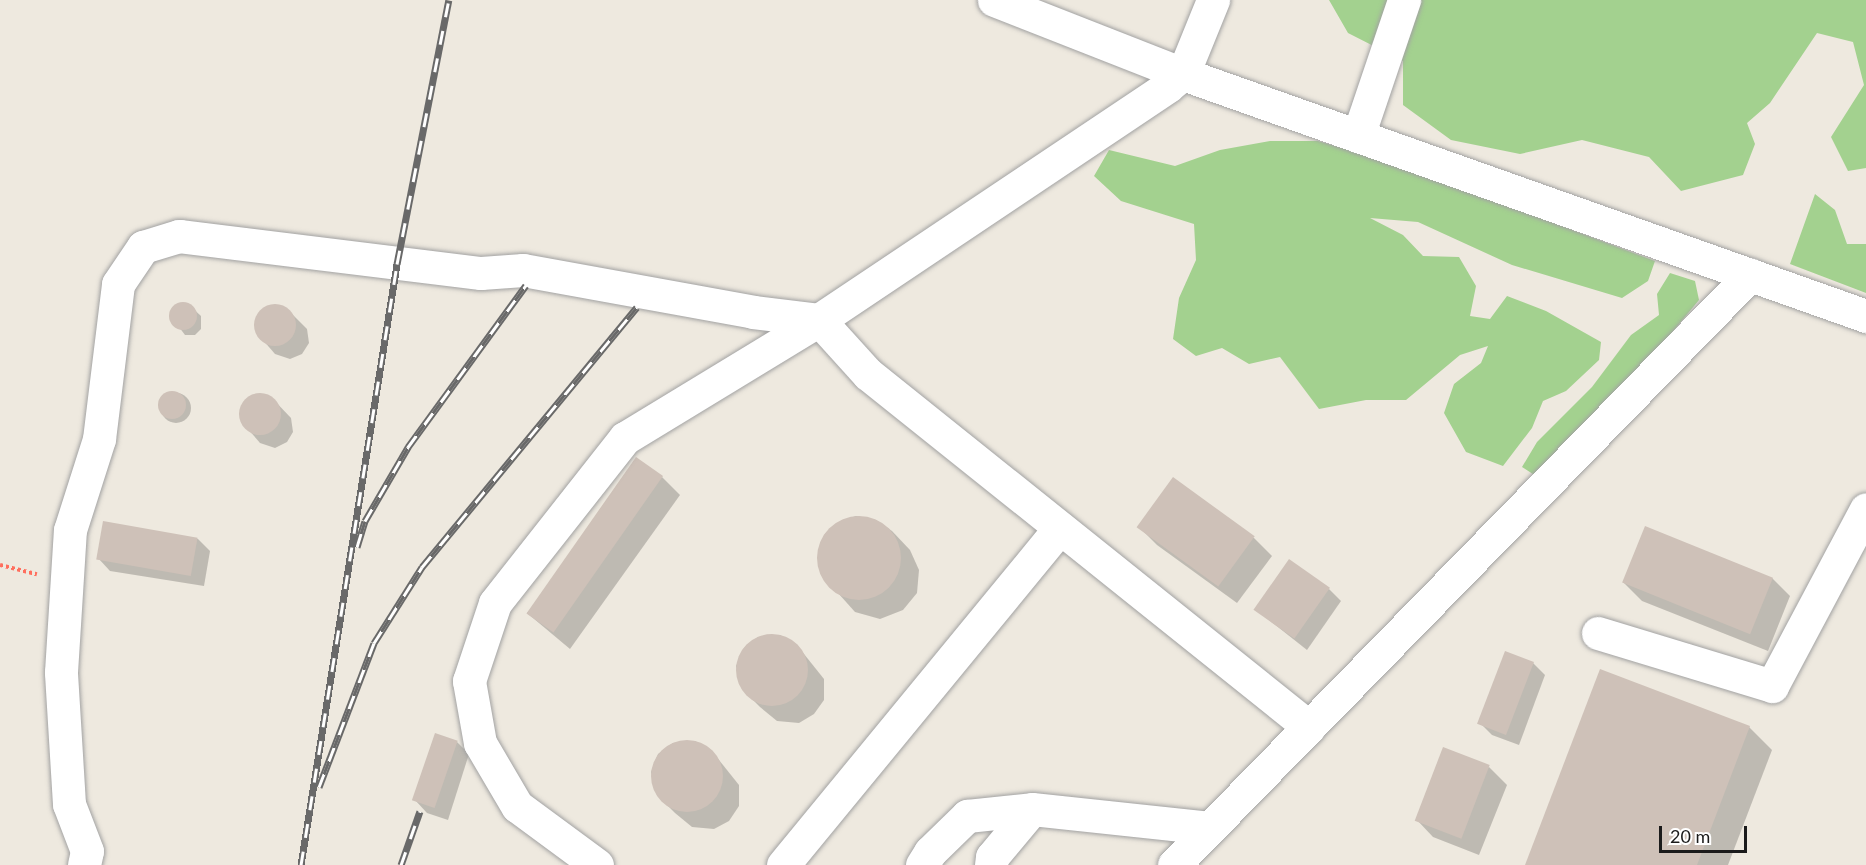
<!DOCTYPE html>
<style>
body{margin:0}
#map{position:relative;width:1866px;height:865px;overflow:hidden;background:#eee9df;font-family:Lato,sans-serif}
div>[style]{position:absolute}
.forest>*{inset:0;background:#a3d18f}
.shadow>*{inset:0;background:#0003}
.round{border-radius:50%}
.building>*{inset:0;background:#cec1b8;transform-origin:0 0}
.path>*{height:4px;margin-top:-2px;transform-origin:0;background:repeating-linear-gradient(90deg,#ff6f5e 0 3px,transparent 0 6px)}
.roads{filter:drop-shadow(0 0 2px #a2a2a2) drop-shadow(0 0 2px #a2a2a2)}
.minor>*{height:33px;margin:-16.5px;padding:0 16.5px;transform-origin:16.5px;border-radius:16.5px;background:#fff}
.rail>*{height:7px;margin-top:-3.5px;transform-origin:0;background:repeating-linear-gradient(90deg,#fff 0 14px,#696969 0 28px);box-sizing:border-box;border-block:2px solid #696969}
span{translate:-50% -50%;white-space:nowrap;text-align:center;line-height:1.15;-webkit-text-stroke:4.5px #fff;paint-order:stroke}
.scale{position:absolute;left:1659px;top:826px;width:88px;height:27px;box-sizing:border-box;border:3px solid #1b1b1b;border-top:0;padding-left:8px;font-size:18px;line-height:21px;white-space:nowrap;color:#1b1b1b;-webkit-text-stroke:4px #fff;paint-order:stroke}
</style>
<div id="map">
<div class="forest">
<div style="clip-path:polygon(1329px 0,1866px 0,1866px 168px,1848px 171px,1831px 137px,1864px 85px,1853px 42px,1817px 33px,1770px 103px,1747px 123px,1755px 144px,1743px 175px,1681px 191px,1649px 157px,1582px 140px,1520px 154px,1451px 140px,1403px 105px,1403px 61px,1348px 33px)"></div>
<div style="clip-path:polygon(1270px 141px,1318px 141px,1352px 151px,1513px 208px,1655px 261px,1648px 281px,1622px 298px,1512px 265px,1418px 222px,1370px 218px,1403px 235px,1423px 256px,1459px 257px,1476px 286px,1470px 316px,1490px 319px,1507px 296px,1546px 311px,1601px 342px,1599px 360px,1566px 391px,1543px 401px,1532px 428px,1503px 466px,1466px 452px,1444px 413px,1454px 384px,1481px 363px,1488px 346px,1460px 355px,1406px 400px,1366px 400px,1319px 409px,1280px 357px,1249px 364px,1222px 348px,1196px 356px,1173px 339px,1179px 298px,1196px 260px,1194px 224px,1121px 201px,1094px 176px,1109px 150px,1175px 166px,1220px 150px)"></div>
<div style="clip-path:polygon(1815px 194px,1835px 210px,1847px 244px,1866px 244px,1866px 293px,1790px 264px)"></div>
<div style="clip-path:polygon(1670px 273px,1695px 281px,1699px 300px,1645px 365px,1539px 478px,1522px 467px,1537px 442px,1592px 387px,1631px 335px,1659px 315px,1657px 294px)"></div>
</div>
<div class="shadow">
<div style="clip-path:polygon(188px 304px,201px 316px,201px 329px,195px 335px,185px 335px,170px 315px,173px 307px)"></div>
<div style="clip-path:polygon(273px 305px,286px 308px,307px 329px,309px 343px,302px 354px,290px 359px,275px 354px,256px 332px,256px 321px,262px 310px)"></div>
<div class="round" style="left:161px;top:393px;width:30px;height:30px"></div>
<div style="clip-path:polygon(258px 394px,271px 397px,291px 418px,293px 432px,287px 442px,275px 448px,260px 443px,241px 421px,240px 410px,247px 399px)"></div>
<div style="clip-path:polygon(662px 477px,680px 495px,570px 649px,527px 613px)"></div>
<div style="clip-path:polygon(856px 516px,876px 520px,892px 531px,910px 550px,919px 570px,917px 593px,903px 610px,880px 619px,855px 612px,821px 574px,818px 552px,825px 534px,841px 521px)"></div>
<div style="clip-path:polygon(104px 523px,198px 539px,210px 551px,204px 586px,110px 571px,98px 558px)"></div>
<div style="clip-path:polygon(1139px 527px,1254px 538px,1272px 556px,1237px 603px,1157px 545px)"></div>
<div style="clip-path:polygon(1772px 578px,1790px 596px,1768px 651px,1642px 601px,1624px 583px)"></div>
<div style="clip-path:polygon(1329px 589px,1341px 601px,1307px 650px,1255px 609px)"></div>
<div style="clip-path:polygon(780px 635px,796px 644px,824px 679px,824px 700px,814px 714px,799px 723px,777px 721px,760px 707px,742px 689px,736px 666px,744px 648px,758px 637px)"></div>
<div style="clip-path:polygon(1533px 663px,1545px 675px,1519px 745px,1492px 735px,1480px 723px)"></div>
<div style="clip-path:polygon(1749px 727px,1772px 750px,1728px 865px,1527px 865px)"></div>
<div style="clip-path:polygon(695px 741px,711px 750px,739px 785px,739px 806px,729px 821px,714px 829px,692px 827px,675px 813px,657px 795px,651px 772px,658px 754px,673px 743px)"></div>
<div style="clip-path:polygon(457px 742px,469px 754px,448px 820px,427px 813px,415px 800px)"></div>
<div style="clip-path:polygon(1489px 767px,1507px 785px,1479px 855px,1433px 837px,1416px 819px)"></div>
</div>
<div class="building">
<div class="round" style="left:169px;top:302px;width:28px;height:28px"></div>
<div class="round" style="left:254px;top:304px;width:42px;height:42px"></div>
<div class="round" style="left:158px;top:391px;width:28px;height:28px"></div>
<div class="round" style="left:239px;top:393px;width:42px;height:42px"></div>
<div style="left:636px;top:457px;width:33px;height:191px;rotate:35deg"></div>
<div style="left:1173px;top:477px;width:101px;height:62px;rotate:36deg"></div>
<div class="round" style="left:817px;top:516px;width:84px;height:84px"></div>
<div style="left:103px;top:521px;width:96px;height:39px;rotate:10deg"></div>
<div style="left:1645px;top:526px;width:138px;height:61px;rotate:22deg"></div>
<div style="left:1289px;top:559px;width:50px;height:62px;rotate:35deg"></div>
<div class="round" style="left:736px;top:634px;width:72px;height:72px"></div>
<div style="left:1505px;top:651px;width:31px;height:78px;rotate:21deg"></div>
<div style="clip-path:polygon(1600px 669px,1750px 726px,1697px 865px,1525px 865px)"></div>
<div style="left:435px;top:733px;width:24px;height:71px;rotate:19deg"></div>
<div class="round" style="left:651px;top:740px;width:72px;height:72px"></div>
<div style="left:1443px;top:747px;width:50px;height:79px;rotate:21deg"></div>
</div>
<div class="path">
<div style="left:0;top:565px;width:38px;rotate:14deg"></div>
</div>
<div class="roads">
<div class="minor">
<div style="left:994px;top:0;width:203px;rotate:21.4deg"></div>
<div style="left:1183px;top:74px;width:725px;rotate:19.51deg"></div>
<div style="left:1358px;top:136px;width:144px;rotate:-71.3deg"></div>
<div style="left:1598px;top:633px;width:182px;rotate:16.9deg"></div>
<div style="left:1772px;top:686px;width:200px;rotate:-62deg"></div>
<div style="left:84px;top:865px;width:14px;rotate:-78deg"></div>
<div style="left:87px;top:851px;width:50px;rotate:-111deg"></div>
<div style="left:69px;top:804px;width:132px;rotate:-93.5deg"></div>
<div style="left:61px;top:672px;width:142px;rotate:-86.4deg"></div>
<div style="left:70px;top:530px;width:96px;rotate:-72.3deg"></div>
<div style="left:99px;top:439px;width:156px;rotate:-83deg"></div>
<div style="left:118px;top:284px;width:45px;rotate:-56deg"></div>
<div style="left:143px;top:247px;width:38px;rotate:-17deg"></div>
<div style="left:179px;top:236px;width:304px;rotate:7deg"></div>
<div style="left:481px;top:273px;width:42px;rotate:-4.1deg"></div>
<div style="left:523px;top:270px;width:234px;rotate:10.3deg"></div>
<div style="left:753px;top:312px;width:66px;rotate:6.9deg"></div>
<div style="left:819px;top:320px;width:73px;rotate:47.8deg"></div>
<div style="left:868px;top:374px;width:565px;rotate:38.68deg"></div>
<div style="left:597px;top:865px;width:99px;rotate:-143.6deg"></div>
<div style="left:517px;top:806px;width:73px;rotate:-120.4deg"></div>
<div style="left:480px;top:743px;width:63px;rotate:-100.1deg"></div>
<div style="left:469px;top:681px;width:82px;rotate:-71.6deg"></div>
<div style="left:495px;top:603px;width:210px;rotate:-51.8deg"></div>
<div style="left:625px;top:438px;width:227px;rotate:-31.3deg"></div>
<div style="left:819px;top:320px;width:420px;rotate:-33.8deg"></div>
<div style="left:1168px;top:86px;width:19px;rotate:-39deg"></div>
<div style="left:1183px;top:74px;width:80px;rotate:-67.9deg"></div>
<div style="left:783px;top:865px;width:436px;rotate:-50.6deg"></div>
<div style="left:922px;top:865px;width:15px;rotate:-58deg"></div>
<div style="left:930px;top:852px;width:52px;rotate:-44.2deg"></div>
<div style="left:967px;top:816px;width:65px;rotate:-6.1deg"></div>
<div style="left:1032px;top:809px;width:179px;rotate:6.1deg"></div>
<div style="left:991px;top:865px;width:8px;rotate:-83deg"></div>
<div style="left:992px;top:857px;width:62px;rotate:-50.2deg"></div>
<div style="left:1174px;top:865px;width:825px;rotate:-45.69deg"></div>
</div>
</div>
<div class="rail">
<div style="left:357px;top:547px;width:27px;rotate:-73deg"></div>
<div style="left:365px;top:521px;width:86px;rotate:-59.8deg"></div>
<div style="left:408px;top:447px;width:200px;rotate:-53.9deg"></div>
<div style="left:319px;top:787px;width:154px;rotate:-69.1deg"></div>
<div style="left:374px;top:643px;width:90px;rotate:-57.7deg"></div>
<div style="left:422px;top:567px;width:337px;rotate:-50.4deg"></div>
<div style="left:301px;top:865px;width:609px;rotate:-80.92deg"></div>
<div style="left:397px;top:264px;width:269px;rotate:-78.9deg"></div>
<div style="left:401px;top:865px;width:57px;rotate:-70.6deg"></div>
</div>
<div class="scale">20 m</div>
</div>
